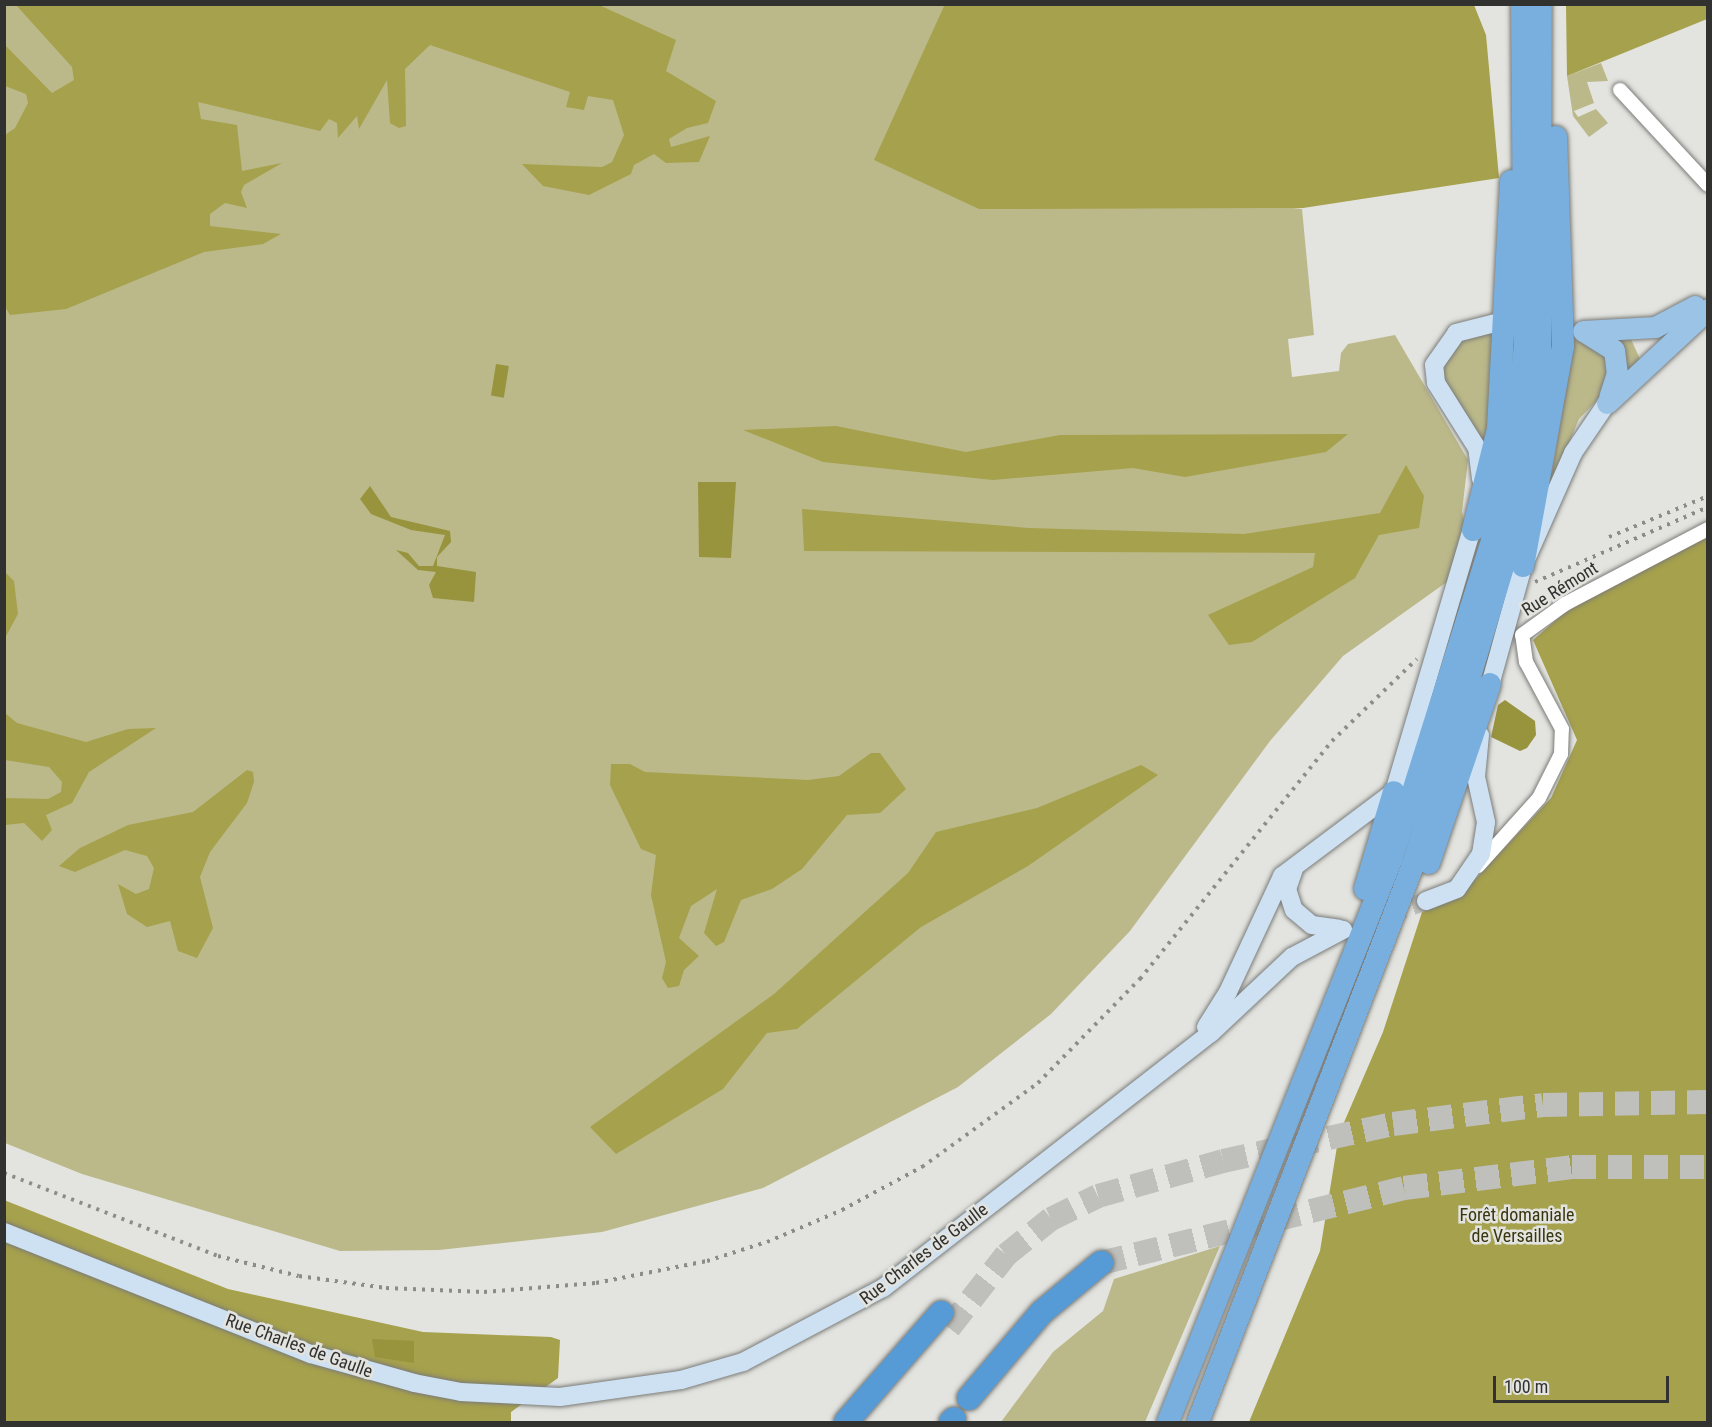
<!DOCTYPE html>
<meta charset="utf-8">
<style>
body{margin:0}
#map{position:relative;width:1712px;height:1427px;overflow:hidden;background:#e3e3df;font-family:"Roboto Condensed",sans-serif}
div>[style]{position:absolute}
.green>*{inset:0;background:#bbb989}
.forest>*{inset:0;background:#a6a14c}
.water>*{inset:0;background:#98933d;transform-origin:0 0}
.secondary-tunnel>*{height:18px;margin-top:-9px;transform-origin:0;background:repeating-linear-gradient(90deg,#bfbfbc 0 18px,transparent 0 27px)}
.motorway-tunnel>*{height:24px;margin-top:-12px;transform-origin:0;background:repeating-linear-gradient(90deg,#bfbfbc 0 24px,transparent 0 36px)}
.roads{filter:drop-shadow(0 0 2px #7b7b78) drop-shadow(0 0 2px #7b7b78)}
.minor>*{height:14px;margin:-7px;padding:0 7px;transform-origin:7px;border-radius:7px;background:#fff}
.secondary>*{height:18px;margin:-9px;padding:0 9px;transform-origin:9px;border-radius:9px;background:#cde1f3}
.primary>*{height:21px;margin:-10.5px;padding:0 10.5px;transform-origin:10.5px;border-radius:10.5px;background:#9ac3e6}
.trunk>*{height:22px;margin:-11px;padding:0 11px;transform-origin:11px;border-radius:11px;background:#78afde}
.motorway>*{height:24px;margin:-12px;padding:0 12px;transform-origin:12px;border-radius:12px;background:#579bd6}
.rail>*{height:4px;margin-top:-2px;transform-origin:0;background:repeating-linear-gradient(90deg,#8b8b88 0 3px,transparent 0 9px)}
span{translate:-50% -50%;white-space:nowrap;text-align:center;line-height:1.15;-webkit-text-stroke:5px #e3e3df;paint-order:stroke}
.street-label{font-size:18px;color:#313130}
.park-label{font-size:18px;color:#383610}
.frame{position:absolute;inset:0;border:6px solid #313130;pointer-events:none}
.scale{position:absolute;left:1493px;top:1376px;width:176px;height:27px;box-sizing:border-box;border:3px solid #313130;border-top:0;padding-left:8px;font-size:18px;line-height:21px;white-space:nowrap;color:#313130;-webkit-text-stroke:4px #e3e3df;paint-order:stroke}
</style>
<div id="map">
<div class="green">
<div style="clip-path:polygon(4px 5px,945px 5px,1258px 204px,1302px 209px,1314px 335px,1288px 339px,1292px 377px,1339px 371px,1341px 353px,1348px 344px,1395px 335px,1468px 460px,1462px 512px,1467px 533px,1451px 579px,1343px 656px,1270px 741px,1130px 931px,1051px 1014px,958px 1087px,763px 1188px,602px 1232px,439px 1250px,340px 1251px,82px 1174px,5px 1143px)"></div>
<div style="clip-path:polygon(1601px 63px,1608px 81px,1587px 82px,1594px 103px,1574px 111px,1578px 117px,1596px 109px,1608px 123px,1589px 137px,1573px 116px,1567px 76px)"></div>
<div style="clip-path:polygon(1500px 331px,1489px 454px,1445px 380px,1443px 366px,1460px 340px)"></div>
<div style="clip-path:polygon(1629px 335px,1640px 359px,1619px 386px,1607px 336px)"></div>
<div style="clip-path:polygon(1574px 340px,1605px 347px,1608px 389px,1579px 419px,1549px 490px)"></div>
<div style="clip-path:polygon(1220px 1246px,1145px 1422px,1001px 1422px,1053px 1352px,1103px 1311px,1114px 1279px)"></div>
</div>
<div class="forest">
<div style="clip-path:polygon(945px 4px,1474px 5px,1486px 35px,1499px 178px,1303px 208px,979px 209px,874px 160px)"></div>
<div style="clip-path:polygon(16px 5px,599px 5px,676px 40px,666px 71px,716px 101px,708px 123px,687px 128px,669px 139px,671px 147px,710px 136px,699px 162px,666px 163px,654px 154px,634px 165px,631px 174px,589px 195px,543px 186px,522px 164px,602px 167px,612px 162px,624px 135px,613px 100px,588px 96px,584px 110px,566px 107px,570px 92px,430px 45px,405px 69px,406px 126px,399px 128px,390px 123px,387px 80px,359px 129px,357px 116px,338px 138px,337px 123px,329px 119px,320px 131px,198px 102px,201px 119px,237px 125px,242px 171px,282px 163px,244px 185px,241px 192px,247px 208px,225px 203px,210px 214px,210px 226px,281px 234px,263px 244px,204px 252px,66px 309px,10px 315px,4px 305px,5px 135px,15px 128px,28px 103px,26px 94px,5px 86px,5px 45px,52px 93px,74px 80px,72px 67px)"></div>
<div style="clip-path:polygon(1566px 5px,1707px 5px,1707px 19px,1567px 76px)"></div>
<div style="clip-path:polygon(836px 426px,966px 452px,1060px 435px,1348px 434px,1326px 452px,1185px 477px,1133px 468px,993px 480px,823px 462px,743px 430px)"></div>
<div style="clip-path:polygon(1406px 465px,1424px 496px,1419px 528px,1379px 535px,1355px 578px,1252px 642px,1229px 645px,1208px 615px,1313px 567px,1315px 553px,804px 551px,802px 509px,1029px 528px,1244px 534px,1380px 513px)"></div>
<div style="clip-path:polygon(1707px 538px,1707px 1422px,1249px 1422px,1320px 1251px,1339px 1134px,1383px 1032px,1425px 903px,1466px 889px,1551px 798px,1577px 740px,1533px 640px,1563px 614px,1660px 557px)"></div>
<div style="clip-path:polygon(5px 572px,14px 581px,18px 614px,5px 638px)"></div>
<div style="clip-path:polygon(5px 713px,17px 723px,86px 742px,128px 729px,156px 728px,89px 772px,72px 803px,46px 815px,52px 830px,42px 841px,24px 823px,5px 825px,5px 798px,48px 799px,61px 792px,62px 782px,49px 767px,5px 760px)"></div>
<div style="clip-path:polygon(871px 753px,880px 753px,906px 789px,880px 813px,847px 815px,802px 869px,772px 889px,741px 900px,724px 942px,716px 946px,704px 933px,717px 889px,691px 906px,679px 938px,699px 956px,684px 970px,679px 986px,668px 988px,662px 978px,666px 962px,651px 895px,656px 855px,641px 849px,610px 785px,611px 764px,630px 764px,645px 772px,808px 780px,839px 776px)"></div>
<div style="clip-path:polygon(1141px 765px,1158px 775px,1028px 866px,921px 927px,797px 1029px,767px 1033px,723px 1089px,616px 1154px,590px 1127px,774px 994px,908px 873px,936px 832px,1037px 808px)"></div>
<div style="clip-path:polygon(247px 770px,253px 772px,254px 782px,247px 803px,210px 852px,200px 877px,213px 928px,197px 958px,178px 951px,170px 921px,147px 927px,127px 914px,118px 884px,136px 894px,149px 889px,154px 868px,147px 856px,125px 850px,75px 872px,59px 866px,80px 848px,128px 825px,193px 812px)"></div>
<div style="clip-path:polygon(4px 1200px,228px 1289px,423px 1332px,551px 1337px,560px 1340px,558px 1378px,511px 1412px,511px 1422px,5px 1422px)"></div>
</div>
<div class="water">
<div style="left:496px;top:364px;width:13px;height:32px;rotate:9deg"></div>
<div style="clip-path:polygon(698px 482px,736px 482px,731px 558px,699px 557px)"></div>
<div style="clip-path:polygon(370px 486px,391px 517px,450px 531px,451px 542px,437px 557px,437px 566px,476px 572px,474px 602px,433px 598px,429px 585px,436px 572px,418px 570px,396px 550px,408px 553px,419px 566px,433px 566px,445px 535px,411px 530px,371px 514px,360px 499px)"></div>
<div style="clip-path:polygon(1505px 700px,1535px 721px,1536px 735px,1527px 748px,1520px 751px,1491px 737px,1498px 705px)"></div>
<div style="clip-path:polygon(372px 1339px,414px 1341px,414px 1363px,375px 1357px)"></div>
</div>
<div class="secondary-tunnel">
<div style="left:1387px;top:915px;width:41px;rotate:-19.7deg"></div>
</div>
<div class="motorway-tunnel">
<div style="left:1101px;top:1263px;width:312px;rotate:-13.9deg"></div>
<div style="left:1404px;top:1188px;width:169px;rotate:-7.1deg"></div>
<div style="left:1572px;top:1167px;width:136px"></div>
<div style="left:949px;top:1328px;width:93px;rotate:-52deg"></div>
<div style="left:1006px;top:1255px;width:58px;rotate:-38.7deg"></div>
<div style="left:1051px;top:1219px;width:52px;rotate:-26.1deg"></div>
<div style="left:1098px;top:1196px;width:130px;rotate:-15.6deg"></div>
<div style="left:1223px;top:1161px;width:174px;rotate:-12.3deg"></div>
<div style="left:1393px;top:1124px;width:151px;rotate:-7.2deg"></div>
<div style="left:1543px;top:1105px;width:165px;rotate:-1deg"></div>
</div>
<div class="roads">
<div class="minor">
<div style="left:1620px;top:90px;width:129px;rotate:47.2deg"></div>
<div style="left:1478px;top:866px;width:91px;rotate:-48.1deg"></div>
<div style="left:1539px;top:798px;width:49px;rotate:-63.4deg"></div>
<div style="left:1561px;top:754px;width:25px;rotate:-88deg"></div>
<div style="left:1562px;top:729px;width:76px;rotate:-118.2deg"></div>
<div style="left:1526px;top:662px;width:27px;rotate:-98deg"></div>
<div style="left:1522px;top:635px;width:53px;rotate:-35.8deg"></div>
<div style="left:1565px;top:604px;width:161px;rotate:-27.7deg"></div>
</div>
<div class="secondary">
<div style="left:1481px;top:479px;width:31px;rotate:-97deg"></div>
<div style="left:1477px;top:448px;width:77px;rotate:-122.2deg"></div>
<div style="left:1436px;top:383px;width:18px;rotate:-96deg"></div>
<div style="left:1434px;top:365px;width:39px;rotate:-55deg"></div>
<div style="left:1456px;top:333px;width:44px;rotate:-14.3deg"></div>
<div style="left:1487px;top:696px;width:135px;rotate:-74.5deg"></div>
<div style="left:1523px;top:566px;width:124px;rotate:-66.1deg"></div>
<div style="left:1573px;top:453px;width:60px;rotate:-55.8deg"></div>
<div style="left:1294px;top:869px;width:21px;rotate:109deg"></div>
<div style="left:1287px;top:889px;width:22px;rotate:72deg"></div>
<div style="left:1294px;top:910px;width:23px;rotate:40deg"></div>
<div style="left:1312px;top:925px;width:27px;rotate:8deg"></div>
<div style="left:1426px;top:901px;width:33px;rotate:-21deg"></div>
<div style="left:1457px;top:889px;width:42px;rotate:-55.6deg"></div>
<div style="left:1481px;top:854px;width:32px;rotate:-81deg"></div>
<div style="left:1486px;top:822px;width:46px;rotate:-102.5deg"></div>
<div style="left:1476px;top:777px;width:42px;rotate:-84.6deg"></div>
<div style="left:1206px;top:1027px;width:41px;rotate:-57.8deg"></div>
<div style="left:1228px;top:992px;width:128px;rotate:-65deg"></div>
<div style="left:1282px;top:876px;width:140px;rotate:-36.9deg"></div>
<div style="left:1394px;top:792px;width:286px;rotate:-73.5deg"></div>
<div style="left:4px;top:1232px;width:330px;rotate:21.7deg"></div>
<div style="left:311px;top:1354px;width:107px;rotate:15.7deg"></div>
<div style="left:414px;top:1383px;width:48px;rotate:10.8deg"></div>
<div style="left:461px;top:1392px;width:99px;rotate:2.9deg"></div>
<div style="left:560px;top:1397px;width:122px;rotate:-8deg"></div>
<div style="left:681px;top:1380px;width:65px;rotate:-16.2deg"></div>
<div style="left:743px;top:1362px;width:158px;rotate:-27.9deg"></div>
<div style="left:883px;top:1288px;width:415px;rotate:-37.9deg"></div>
<div style="left:1211px;top:1033px;width:111px;rotate:-43.2deg"></div>
<div style="left:1292px;top:957px;width:58px;rotate:-27.9deg"></div>
</div>
<div class="primary">
<div style="left:1583px;top:331px;width:72px;rotate:-3.2deg"></div>
<div style="left:1655px;top:327px;width:45px;rotate:-27.7deg"></div>
<div style="left:1585px;top:332px;width:34px;rotate:32deg"></div>
<div style="left:1614px;top:350px;width:23px;rotate:83deg"></div>
<div style="left:1617px;top:373px;width:25px;rotate:108deg"></div>
<div style="left:1607px;top:403px;width:138px;rotate:-42.9deg"></div>
</div>
<div class="trunk">
<div style="left:1473px;top:530px;width:104px;rotate:-76.1deg"></div>
<div style="left:1498px;top:429px;width:248px;rotate:-87deg"></div>
<div style="left:1523px;top:566px;width:224px;rotate:-79.7deg"></div>
<div style="left:1563px;top:346px;width:209px;rotate:-91.9deg"></div>
<div style="left:1429px;top:863px;width:189px;rotate:-71.2deg"></div>
<div style="left:1365px;top:889px;width:101px;rotate:-73.4deg"></div>
<div style="left:1168px;top:1422px;width:607px;rotate:-68.34deg"></div>
<div style="left:1392px;top:858px;width:333px;rotate:-72.5deg"></div>
<div style="left:1492px;top:540px;width:107px;rotate:-77.5deg"></div>
<div style="left:1515px;top:436px;width:91px;rotate:-83.7deg"></div>
<div style="left:1525px;top:346px;width:342px;rotate:-90.5deg"></div>
<div style="left:1198px;top:1422px;width:597px;rotate:-68.89deg"></div>
<div style="left:1413px;top:865px;width:335px;rotate:-73.2deg"></div>
<div style="left:1510px;top:544px;width:157px;rotate:-79deg"></div>
<div style="left:1540px;top:390px;width:386px;rotate:-89.9deg"></div>
</div>
<div class="motorway">
<div style="left:969px;top:1398px;width:113px;rotate:-49.7deg"></div>
<div style="left:1042px;top:1312px;width:77px;rotate:-39.7deg"></div>
<div style="left:846px;top:1422px;width:145px;rotate:-48.9deg"></div>
<div style="left:951px;top:1422px;width:4px;rotate:-45deg"></div>
</div>
</div>
<div class="rail">
<div style="left:1609px;top:537px;width:107px;rotate:-22.5deg"></div>
<div style="left:1535px;top:582px;width:189px;rotate:-23.4deg"></div>
<div style="left:4px;top:1173px;width:230px;rotate:21.2deg"></div>
<div style="left:218px;top:1256px;width:83px;rotate:13.9deg"></div>
<div style="left:299px;top:1276px;width:88px;rotate:7.9deg"></div>
<div style="left:386px;top:1288px;width:98px;rotate:2.3deg"></div>
<div style="left:484px;top:1292px;width:112px;rotate:-4.6deg"></div>
<div style="left:596px;top:1283px;width:113px;rotate:-11.2deg"></div>
<div style="left:707px;top:1261px;width:63px;rotate:-17.6deg"></div>
<div style="left:767px;top:1242px;width:82px;rotate:-23.1deg"></div>
<div style="left:842px;top:1210px;width:91px;rotate:-28.3deg"></div>
<div style="left:922px;top:1167px;width:143px;rotate:-35.9deg"></div>
<div style="left:1038px;top:1083px;width:146px;rotate:-45.6deg"></div>
<div style="left:1140px;top:979px;width:306px;rotate:-51.1deg"></div>
<div style="left:1332px;top:741px;width:118px;rotate:-44deg"></div>
</div>
<div class="street-label">
<span style="left:1560px;top:589px;rotate:-32deg">Rue Rémont</span>
<span style="left:924px;top:1254px;rotate:-37deg">Rue Charles de Gaulle</span>
<span style="left:299px;top:1346px;rotate:20deg">Rue Charles de Gaulle</span>
</div>
<div class="park-label">
<span style="left:1517px;top:1226px">Forêt domaniale<br>de Versailles</span>
</div>
<div class="frame"></div>
<div class="scale">100 m</div>
</div>
